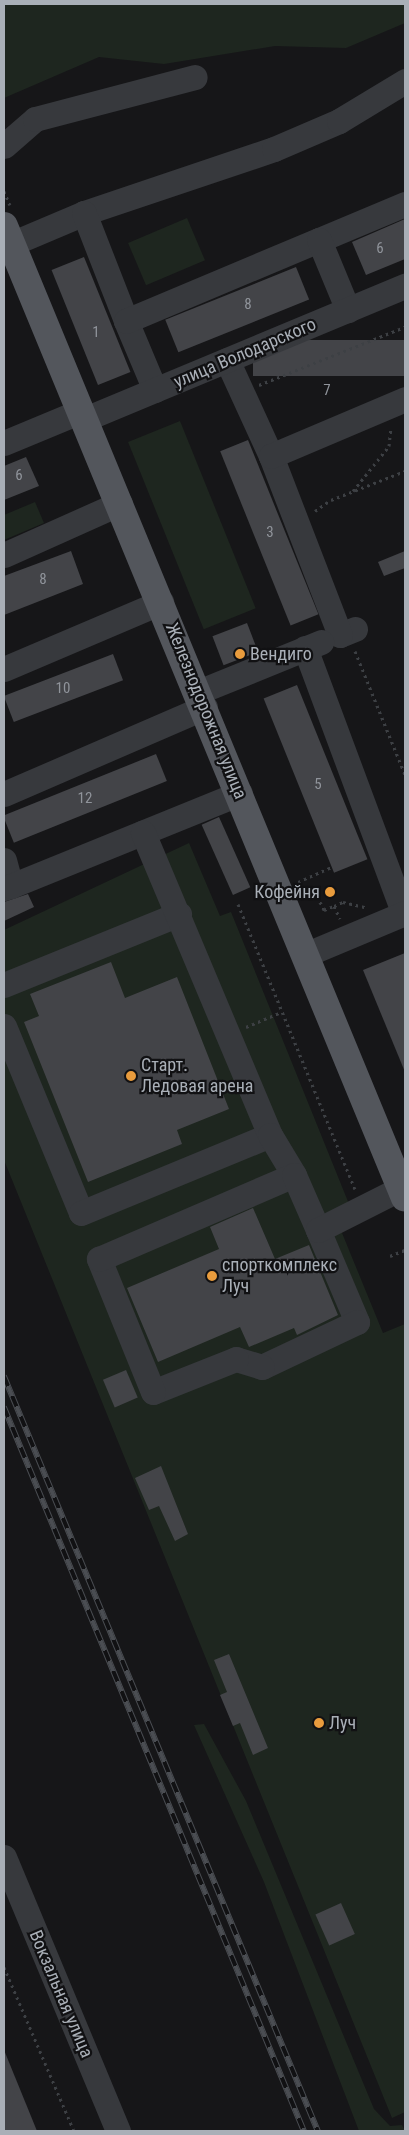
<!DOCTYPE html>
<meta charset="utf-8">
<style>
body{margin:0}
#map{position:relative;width:409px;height:2135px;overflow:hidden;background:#161618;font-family:"Roboto Condensed",sans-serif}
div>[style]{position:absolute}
.green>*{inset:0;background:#1e261f;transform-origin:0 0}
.building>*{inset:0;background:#434448;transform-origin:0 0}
.path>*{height:3px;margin-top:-1.5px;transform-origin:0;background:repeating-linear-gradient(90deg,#3d4044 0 2.5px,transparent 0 6.5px)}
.minor>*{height:25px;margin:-12.5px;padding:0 12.5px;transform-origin:12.5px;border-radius:12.5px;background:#37393d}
.major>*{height:28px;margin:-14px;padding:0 14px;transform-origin:14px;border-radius:14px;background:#53565c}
.rail>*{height:5.5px;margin-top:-2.75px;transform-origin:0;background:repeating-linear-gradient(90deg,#111113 0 11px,#4a4d52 0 22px);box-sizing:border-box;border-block:1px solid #4a4d52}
.dots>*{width:14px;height:14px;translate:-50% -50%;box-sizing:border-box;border:2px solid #111113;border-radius:50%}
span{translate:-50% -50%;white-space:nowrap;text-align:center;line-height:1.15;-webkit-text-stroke:4.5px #111113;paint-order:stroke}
.number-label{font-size:15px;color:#90949b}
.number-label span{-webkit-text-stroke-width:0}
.street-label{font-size:18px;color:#a9afb7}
.poi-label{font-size:18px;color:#a9afb7}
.left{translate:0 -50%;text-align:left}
.right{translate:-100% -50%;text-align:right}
.frame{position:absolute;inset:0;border:5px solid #a9afb7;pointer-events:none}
</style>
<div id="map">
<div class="green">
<div style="clip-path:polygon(4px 4px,405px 4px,405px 23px,346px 48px,275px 46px,164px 64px,99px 57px,4px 98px)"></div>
<div style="left:187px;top:218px;width:46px;height:64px;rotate:67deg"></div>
<div style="left:180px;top:421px;width:202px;height:56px;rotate:68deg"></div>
<div style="clip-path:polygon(35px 502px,44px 523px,4px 540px,4px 515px)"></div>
<div style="clip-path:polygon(189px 843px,220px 916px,231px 912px,349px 1204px,333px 1211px,383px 1333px,405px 1324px,405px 2112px,392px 2118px,4px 1160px,4px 930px)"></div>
<div style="clip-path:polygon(204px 1724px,246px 1801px,374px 2109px,390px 2126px,402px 2125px,405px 2131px,359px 2131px,264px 1882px,194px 1725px)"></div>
</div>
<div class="building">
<div style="clip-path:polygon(405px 219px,405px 259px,366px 275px,352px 242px)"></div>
<div style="left:84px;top:257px;width:124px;height:35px;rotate:68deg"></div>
<div style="left:296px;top:267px;width:35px;height:141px;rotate:68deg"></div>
<div style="left:405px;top:340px;width:36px;height:152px;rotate:90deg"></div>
<div style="left:248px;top:440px;width:188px;height:30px;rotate:68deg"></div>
<div style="clip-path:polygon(26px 457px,39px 486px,4px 500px,4px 466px)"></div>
<div style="clip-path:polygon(71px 551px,83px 584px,4px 615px,4px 576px)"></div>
<div style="clip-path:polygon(405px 551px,405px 568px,384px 576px,378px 562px)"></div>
<div style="left:247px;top:623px;width:31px;height:37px;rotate:69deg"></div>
<div style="left:113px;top:654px;width:28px;height:117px;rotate:69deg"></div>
<div style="left:297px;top:685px;width:188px;height:36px;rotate:68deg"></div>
<div style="left:156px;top:754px;width:29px;height:165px;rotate:68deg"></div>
<div style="left:219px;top:817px;width:77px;height:19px;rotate:66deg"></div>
<div style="clip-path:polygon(28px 894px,34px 907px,4px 921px,4px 902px)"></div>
<div style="clip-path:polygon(405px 953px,405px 1072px,363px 970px)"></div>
<div style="clip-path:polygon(111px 962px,125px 998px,177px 977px,229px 1109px,177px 1130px,182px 1144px,88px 1182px,24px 1022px,39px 1016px,30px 994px)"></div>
<div style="clip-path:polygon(253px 1208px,275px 1259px,309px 1245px,338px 1315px,297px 1335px,294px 1328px,249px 1347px,240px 1327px,158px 1362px,127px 1288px,219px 1249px,210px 1227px)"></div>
<div style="left:126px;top:1370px;width:30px;height:25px;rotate:67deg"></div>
<div style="clip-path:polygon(161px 1466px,188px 1534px,175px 1541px,159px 1506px,149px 1510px,135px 1478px)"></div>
<div style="clip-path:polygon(229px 1654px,268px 1748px,253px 1755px,240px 1723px,233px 1726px,220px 1695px,227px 1692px,214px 1660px)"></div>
<div style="left:341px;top:1903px;width:34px;height:28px;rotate:66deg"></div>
<div style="clip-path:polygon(4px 2050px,37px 2131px,4px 2131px)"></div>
</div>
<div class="path">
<div style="left:4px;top:191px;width:15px;rotate:67deg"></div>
<div style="left:259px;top:385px;width:157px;rotate:-21.7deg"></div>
<div style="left:353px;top:491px;width:58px;rotate:-51.3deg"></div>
<div style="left:389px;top:446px;width:19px;rotate:-84deg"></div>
<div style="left:315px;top:511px;width:19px;rotate:-35deg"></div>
<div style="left:331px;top:500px;width:79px;rotate:-21.4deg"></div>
<div style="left:355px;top:651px;width:134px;rotate:68deg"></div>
<div style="left:298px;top:882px;width:37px;rotate:-24deg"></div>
<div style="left:303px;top:891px;width:15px;rotate:20deg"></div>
<div style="left:317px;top:896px;width:16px;rotate:63deg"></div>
<div style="left:324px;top:910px;width:11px;rotate:-22deg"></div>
<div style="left:334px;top:906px;width:14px;rotate:65deg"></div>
<div style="left:238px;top:904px;width:308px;rotate:67.7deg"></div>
<div style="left:334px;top:906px;width:10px;rotate:-24deg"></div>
<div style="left:343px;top:902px;width:23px;rotate:13deg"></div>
<div style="left:246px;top:1027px;width:39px;rotate:-23deg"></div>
<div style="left:390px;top:1256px;width:16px;rotate:-22deg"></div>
<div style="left:4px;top:1967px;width:178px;rotate:66.9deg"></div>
</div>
<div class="minor">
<div style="left:4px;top:146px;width:41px;rotate:-41.1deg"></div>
<div style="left:35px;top:119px;width:165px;rotate:-14.7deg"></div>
<div style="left:84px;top:213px;width:200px;rotate:-18.6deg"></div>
<div style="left:274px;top:149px;width:71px;rotate:-23.3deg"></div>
<div style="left:339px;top:121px;width:77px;rotate:-31.2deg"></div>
<div style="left:319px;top:240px;width:93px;rotate:-22.7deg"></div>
<div style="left:11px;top:244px;width:79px;rotate:-23deg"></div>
<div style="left:84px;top:213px;width:116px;rotate:68.7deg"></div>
<div style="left:227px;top:360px;width:106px;rotate:65.4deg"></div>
<div style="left:155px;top:390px;width:75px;rotate:-112.8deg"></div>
<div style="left:126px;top:321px;width:209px;rotate:-22.8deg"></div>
<div style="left:319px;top:240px;width:76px;rotate:67.5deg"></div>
<div style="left:85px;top:419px;width:347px;rotate:-22.6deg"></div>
<div style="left:4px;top:443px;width:83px;rotate:-22.6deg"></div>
<div style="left:4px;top:555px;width:127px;rotate:-24.1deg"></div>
<div style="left:355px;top:629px;width:16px;rotate:158deg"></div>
<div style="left:340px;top:635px;width:192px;rotate:-111.1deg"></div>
<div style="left:271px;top:456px;width:146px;rotate:-23deg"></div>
<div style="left:305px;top:648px;width:284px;rotate:69.6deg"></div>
<div style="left:4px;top:669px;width:171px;rotate:-23.1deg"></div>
<div style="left:198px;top:692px;width:133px;rotate:-22.1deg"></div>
<div style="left:4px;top:794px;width:219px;rotate:-23.4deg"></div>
<div style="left:4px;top:860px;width:27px;rotate:75deg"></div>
<div style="left:11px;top:886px;width:7px;rotate:164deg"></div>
<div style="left:11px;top:886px;width:247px;rotate:-22.1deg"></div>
<div style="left:307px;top:954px;width:106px;rotate:-22.7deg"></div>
<div style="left:4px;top:985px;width:189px;rotate:-22.1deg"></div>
<div style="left:4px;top:1026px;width:202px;rotate:67.6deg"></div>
<div style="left:81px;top:1213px;width:204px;rotate:-22.4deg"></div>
<div style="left:270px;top:1135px;width:328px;rotate:-112.8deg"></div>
<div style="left:270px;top:1135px;width:47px;rotate:59deg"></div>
<div style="left:318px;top:1230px;width:100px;rotate:67deg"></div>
<div style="left:357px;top:1322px;width:105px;rotate:154.7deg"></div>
<div style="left:262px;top:1367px;width:27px;rotate:-163deg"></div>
<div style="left:236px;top:1359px;width:89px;rotate:158.3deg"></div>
<div style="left:153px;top:1392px;width:144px;rotate:-112.1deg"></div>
<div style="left:99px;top:1259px;width:212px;rotate:-23.3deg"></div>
<div style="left:294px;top:1175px;width:60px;rotate:66.4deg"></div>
<div style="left:318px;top:1230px;width:93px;rotate:-26.8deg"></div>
<div style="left:4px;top:1857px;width:297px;rotate:67.4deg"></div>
</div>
<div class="major">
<div style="left:4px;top:226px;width:1051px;rotate:67.58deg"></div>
</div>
<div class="rail">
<div style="left:4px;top:1376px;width:818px;rotate:67.42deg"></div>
<div style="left:4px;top:1407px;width:784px;rotate:67.49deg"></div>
</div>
<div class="dots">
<div style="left:240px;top:654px;background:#e99c3d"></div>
<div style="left:330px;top:892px;background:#e99c3d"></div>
<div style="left:131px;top:1076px;background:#e99c3d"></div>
<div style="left:212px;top:1276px;background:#e99c3d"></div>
<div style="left:319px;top:1723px;background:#e99c3d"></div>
</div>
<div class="number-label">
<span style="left:380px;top:249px">6</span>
<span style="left:248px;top:305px">8</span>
<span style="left:96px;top:333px">1</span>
<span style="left:327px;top:391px">7</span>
<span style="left:19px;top:476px">6</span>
<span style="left:270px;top:533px">3</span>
<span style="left:43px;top:580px">8</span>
<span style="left:63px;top:689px">10</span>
<span style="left:318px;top:785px">5</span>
<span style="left:85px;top:799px">12</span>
</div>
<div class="street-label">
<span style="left:245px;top:353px;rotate:-23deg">улица Володарского</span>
<span style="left:206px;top:711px;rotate:68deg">Железнодорожная улица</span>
<span style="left:61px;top:1994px;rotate:67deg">Вокзальная улица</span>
</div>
<div class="poi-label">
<span class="left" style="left:250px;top:654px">Вендиго</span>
<span class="right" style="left:320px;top:892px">Кофейня</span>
<span class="left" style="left:141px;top:1076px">Старт.<br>Ледовая арена</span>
<span class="left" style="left:222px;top:1276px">спорткомплекс<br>Луч</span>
<span class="left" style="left:329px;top:1723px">Луч</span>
</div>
<div class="frame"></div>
</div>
